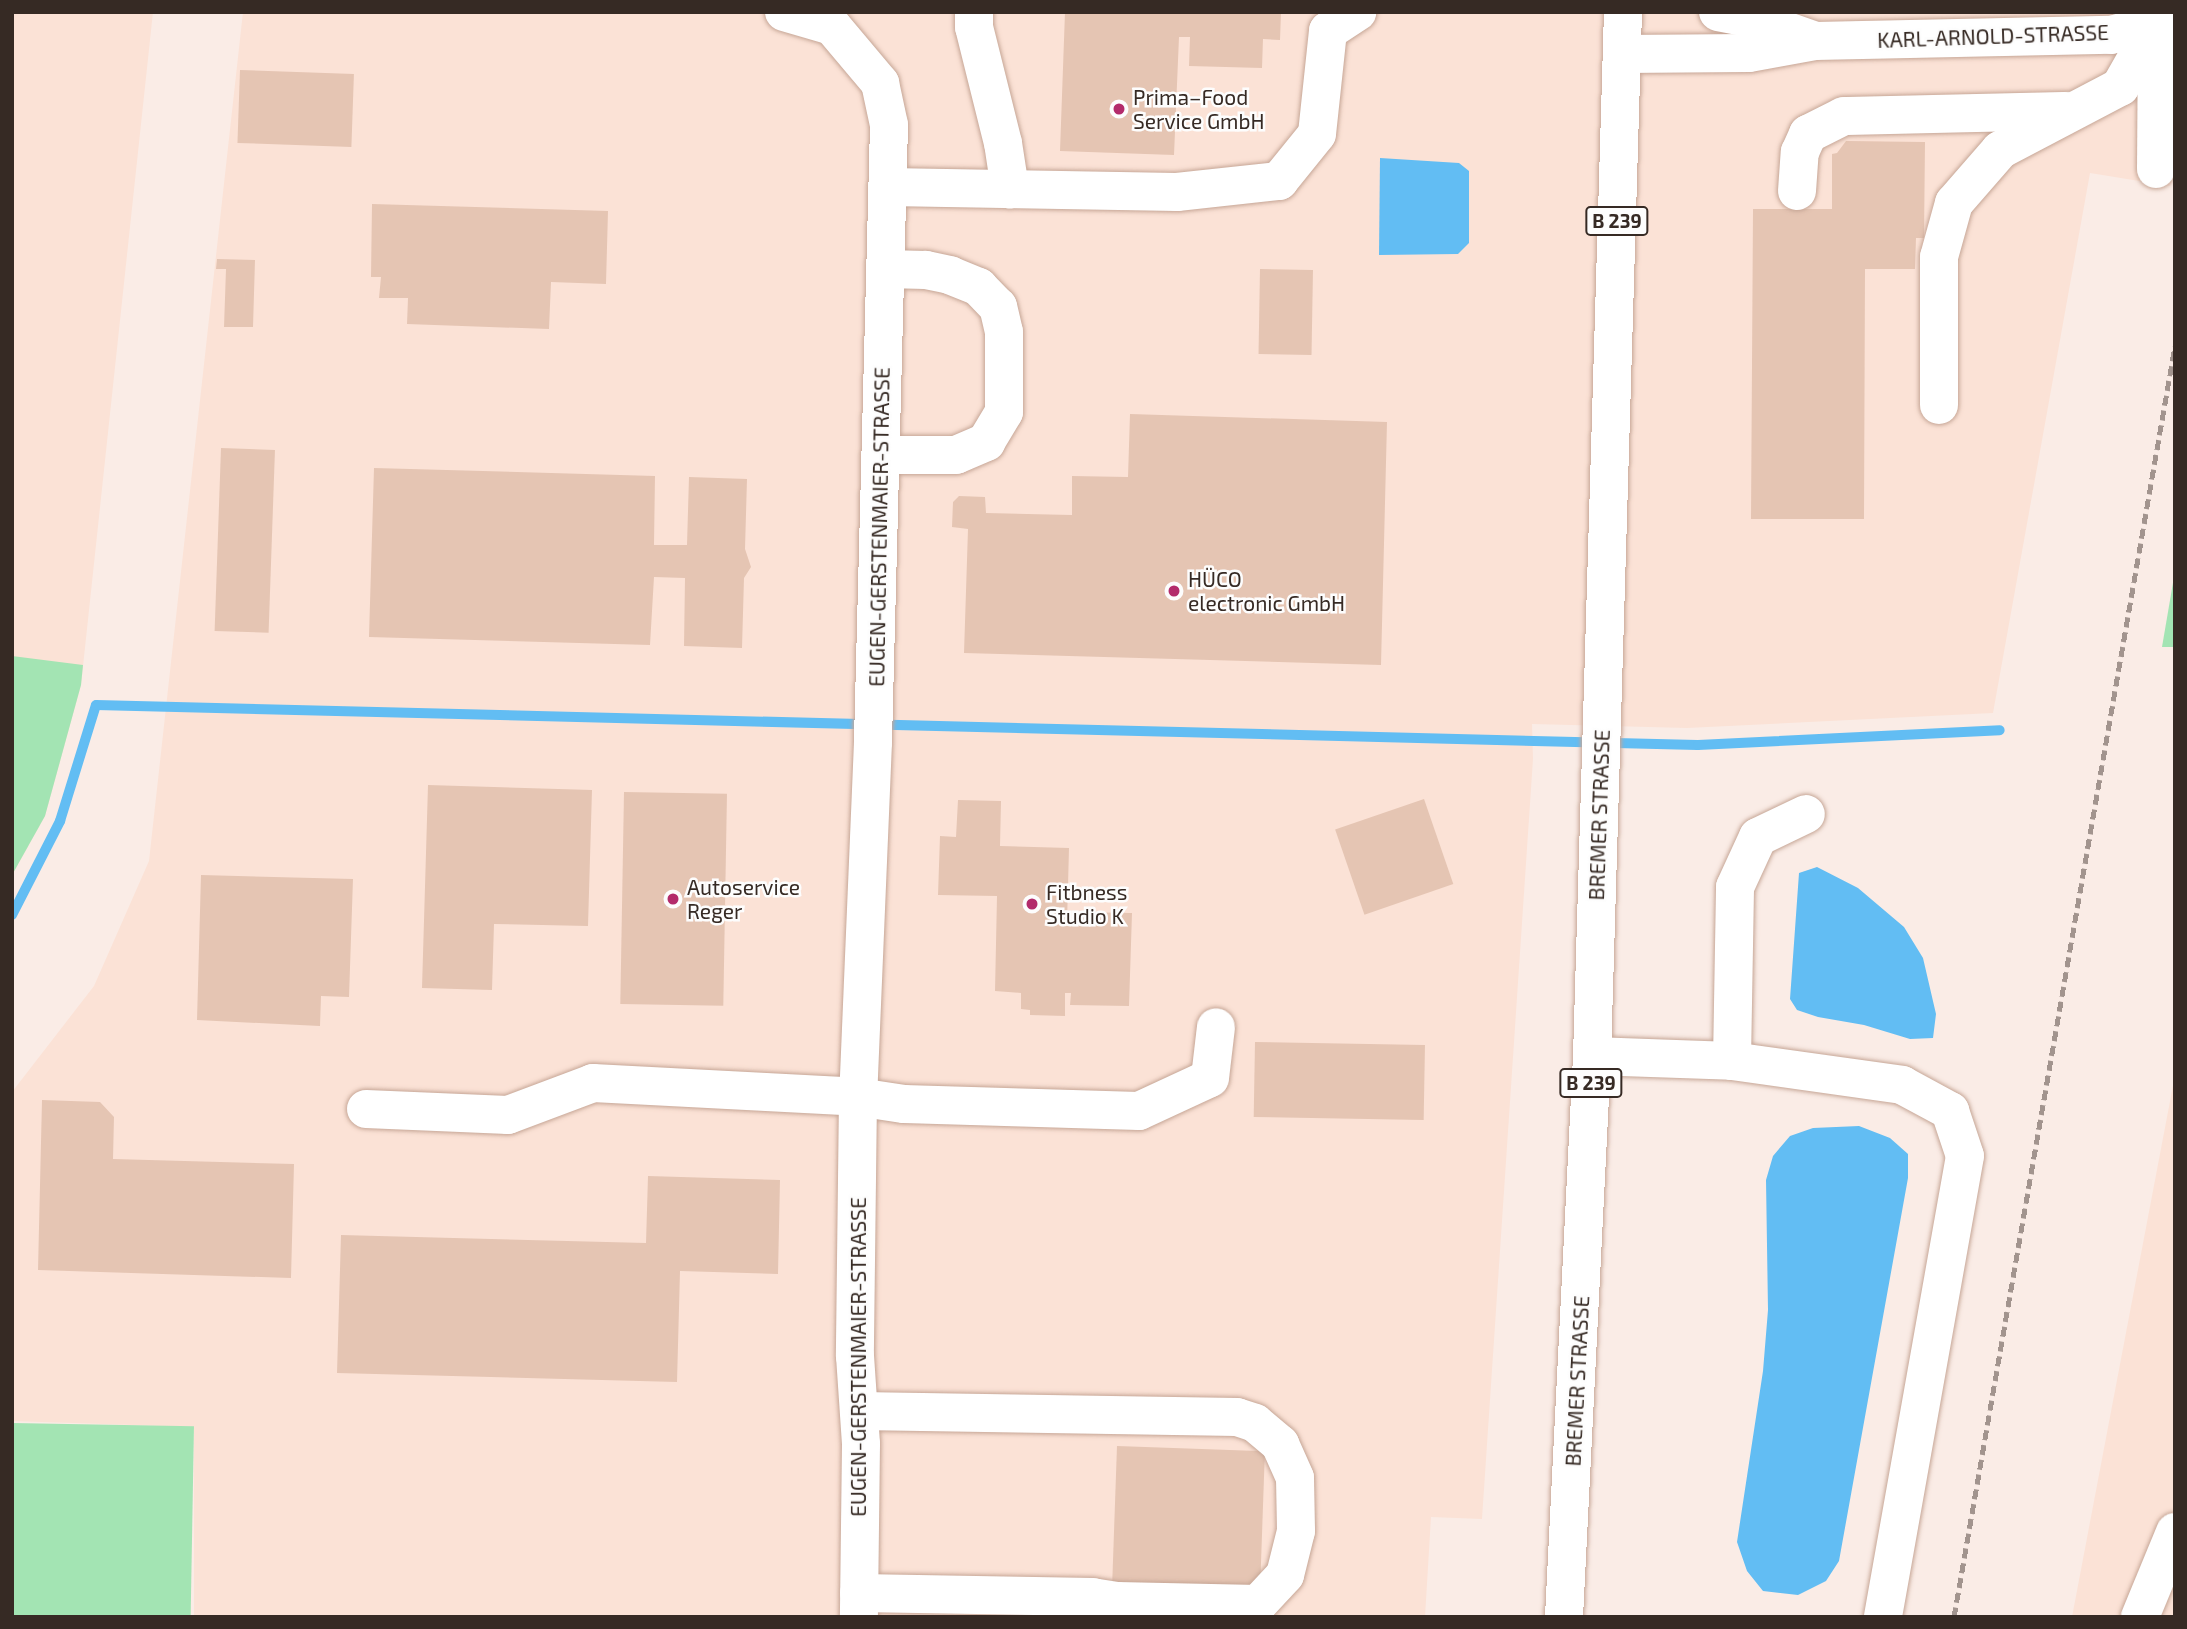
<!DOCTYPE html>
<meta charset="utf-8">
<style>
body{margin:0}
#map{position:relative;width:2187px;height:1629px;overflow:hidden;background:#faece6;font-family:"Exo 2",sans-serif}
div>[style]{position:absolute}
.built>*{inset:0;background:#fbe2d6}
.green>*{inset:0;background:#a3e4b3;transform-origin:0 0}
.water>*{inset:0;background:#62bdf3}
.stream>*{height:10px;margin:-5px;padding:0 5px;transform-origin:5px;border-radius:5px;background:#62bdf3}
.building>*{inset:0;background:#e5c5b3;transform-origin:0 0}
.roads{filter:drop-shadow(0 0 2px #c6a696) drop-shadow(0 0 2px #c6a696)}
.minor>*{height:38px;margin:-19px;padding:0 19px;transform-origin:19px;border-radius:19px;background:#fff}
.major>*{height:38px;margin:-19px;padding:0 19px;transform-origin:19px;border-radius:19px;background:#fff}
.rail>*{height:5px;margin-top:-2.5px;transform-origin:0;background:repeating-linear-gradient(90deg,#a2948e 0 10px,transparent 0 15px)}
.dots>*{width:19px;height:19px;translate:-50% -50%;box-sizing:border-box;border:4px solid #fdfdfd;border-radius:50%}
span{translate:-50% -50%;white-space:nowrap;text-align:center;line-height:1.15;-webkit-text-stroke:5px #fdfdfd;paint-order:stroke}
.shield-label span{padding:2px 5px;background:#fdfdfd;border:2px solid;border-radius:5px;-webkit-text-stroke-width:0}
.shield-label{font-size:19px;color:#362a24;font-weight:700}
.street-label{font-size:21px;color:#362a24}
.poi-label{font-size:21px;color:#362a24}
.left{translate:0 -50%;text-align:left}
.frame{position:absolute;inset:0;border:14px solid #362a24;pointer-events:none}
</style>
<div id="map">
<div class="built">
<div style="clip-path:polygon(12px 12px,153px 12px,81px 685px,45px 816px,12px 875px)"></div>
<div style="clip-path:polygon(243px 12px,2175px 12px,2175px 155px,2170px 186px,2090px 173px,1993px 713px,1687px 728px,1532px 724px,1533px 759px,1482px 1519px,1431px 1517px,1425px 1617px,194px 1617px,194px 1427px,12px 1421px,12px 1092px,94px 986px,149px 861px)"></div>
<div style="clip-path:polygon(2175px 1075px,2175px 1617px,2072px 1617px,2102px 1459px)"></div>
</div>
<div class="green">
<div style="clip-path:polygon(2175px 571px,2175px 647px,2162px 647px)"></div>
<div style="clip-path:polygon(12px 656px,83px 665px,81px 685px,45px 816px,12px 875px)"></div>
<div style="left:12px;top:1423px;width:182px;height:194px;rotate:1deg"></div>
</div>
<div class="water">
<div style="clip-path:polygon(1380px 158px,1459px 163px,1469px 171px,1469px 243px,1458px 254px,1379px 255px)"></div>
<div style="clip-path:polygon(1817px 867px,1858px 888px,1904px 927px,1923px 958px,1936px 1014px,1933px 1038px,1910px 1039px,1864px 1025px,1818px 1017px,1797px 1010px,1790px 999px,1799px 873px)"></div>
<div style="clip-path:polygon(1859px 1126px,1890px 1138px,1908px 1154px,1908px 1178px,1839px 1561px,1826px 1581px,1798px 1595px,1763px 1591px,1747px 1571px,1737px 1542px,1763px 1371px,1768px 1310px,1766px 1180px,1773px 1156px,1790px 1136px,1813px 1128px)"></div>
</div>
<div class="stream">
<div style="left:12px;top:915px;width:106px;rotate:-62.9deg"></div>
<div style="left:60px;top:821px;width:121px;rotate:-72.8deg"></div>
<div style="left:96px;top:705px;width:1602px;rotate:1.43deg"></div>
<div style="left:1698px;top:745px;width:302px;rotate:-2.8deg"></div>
</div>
<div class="building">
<div style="clip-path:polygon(1065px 12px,1281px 12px,1280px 40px,1263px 39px,1262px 68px,1189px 66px,1190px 37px,1179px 37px,1174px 155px,1060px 151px)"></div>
<div style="left:240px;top:70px;width:114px;height:73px;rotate:2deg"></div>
<div style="clip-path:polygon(1846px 141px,1925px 142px,1924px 238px,1916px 238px,1915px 269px,1865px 269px,1864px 519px,1751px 519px,1753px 209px,1832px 209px,1832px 154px,1837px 153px)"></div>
<div style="clip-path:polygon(372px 204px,608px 211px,606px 284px,551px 282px,549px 329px,407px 324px,408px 298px,379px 298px,381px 277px,371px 277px)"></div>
<div style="clip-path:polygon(217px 259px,255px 260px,253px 327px,224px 327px,226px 269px,216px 269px)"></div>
<div style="left:1260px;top:269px;width:53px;height:85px;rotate:1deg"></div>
<div style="clip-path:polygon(1130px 414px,1387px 422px,1381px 665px,964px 653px,968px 529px,952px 527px,953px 502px,959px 496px,985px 497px,986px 513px,1072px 515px,1072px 476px,1128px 477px)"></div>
<div style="left:221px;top:448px;width:54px;height:183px;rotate:2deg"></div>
<div style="clip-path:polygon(374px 468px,655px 476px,654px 545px,687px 545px,689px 477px,747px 479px,745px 549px,751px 567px,744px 578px,742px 648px,684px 646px,685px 578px,654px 577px,650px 645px,369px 637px)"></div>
<div style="clip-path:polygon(428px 785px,592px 790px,588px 926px,494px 924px,492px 990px,422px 988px)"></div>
<div style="left:624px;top:792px;width:103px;height:212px;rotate:1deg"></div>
<div style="left:1424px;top:799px;width:90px;height:94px;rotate:71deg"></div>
<div style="clip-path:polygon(958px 800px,1001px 801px,1000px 846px,1069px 848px,1067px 923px,1073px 923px,1073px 912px,1132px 913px,1129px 1006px,1070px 1005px,1071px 993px,1065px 993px,1065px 1016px,1030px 1015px,1030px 1010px,1021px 1009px,1021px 993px,995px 991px,997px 896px,938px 895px,940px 836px,956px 837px)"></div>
<div style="clip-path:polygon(201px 875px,353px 879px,349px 997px,321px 996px,320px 1026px,197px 1020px)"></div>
<div style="left:1255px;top:1042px;width:170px;height:75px;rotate:1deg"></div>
<div style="clip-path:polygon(42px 1100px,100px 1102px,114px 1117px,113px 1159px,294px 1164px,291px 1278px,38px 1270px)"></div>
<div style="clip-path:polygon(648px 1176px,780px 1180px,778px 1274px,680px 1271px,677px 1382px,337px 1373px,341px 1235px,646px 1243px)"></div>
<div style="left:1117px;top:1446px;width:148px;height:138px;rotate:2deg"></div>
</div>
<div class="roads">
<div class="minor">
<div style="left:784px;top:12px;width:50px;rotate:16.3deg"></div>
<div style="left:832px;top:26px;width:75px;rotate:49.9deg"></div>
<div style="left:880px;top:83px;width:43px;rotate:77.9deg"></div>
<div style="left:889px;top:125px;width:617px;rotate:91.49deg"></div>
<div style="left:873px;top:742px;width:355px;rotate:92.4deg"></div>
<div style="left:858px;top:1097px;width:259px;rotate:90.7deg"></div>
<div style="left:855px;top:1356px;width:88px;rotate:86.1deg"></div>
<div style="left:861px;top:1444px;width:173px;rotate:90.7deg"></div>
<div style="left:974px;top:12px;width:15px;rotate:90deg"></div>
<div style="left:974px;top:27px;width:120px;rotate:76deg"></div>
<div style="left:1003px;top:143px;width:47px;rotate:81.3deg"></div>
<div style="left:1718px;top:12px;width:36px;rotate:11deg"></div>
<div style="left:1753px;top:19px;width:64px;rotate:19.3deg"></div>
<div style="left:1622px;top:54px;width:127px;rotate:-0.5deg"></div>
<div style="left:1749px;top:53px;width:67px;rotate:-10.3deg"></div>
<div style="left:1815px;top:41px;width:296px;rotate:-1.2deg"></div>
<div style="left:2111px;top:35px;width:48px;rotate:-15.8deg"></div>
<div style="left:2157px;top:22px;width:12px;rotate:-55deg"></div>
<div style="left:2156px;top:169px;width:145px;rotate:-89.6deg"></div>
<div style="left:888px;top:187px;width:289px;rotate:1deg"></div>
<div style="left:1177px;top:192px;width:103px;rotate:-6.2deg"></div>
<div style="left:1279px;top:181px;width:60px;rotate:-51deg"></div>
<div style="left:1317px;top:134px;width:104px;rotate:-83.9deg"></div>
<div style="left:1328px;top:31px;width:35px;rotate:-33deg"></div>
<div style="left:1797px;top:191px;width:39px;rotate:-86deg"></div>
<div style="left:1800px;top:152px;width:20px;rotate:-66deg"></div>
<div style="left:1808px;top:134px;width:40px;rotate:-26.6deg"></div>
<div style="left:1844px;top:116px;width:222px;rotate:-1.3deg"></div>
<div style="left:1939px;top:405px;width:148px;rotate:-90deg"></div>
<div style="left:1939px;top:257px;width:56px;rotate:-74.5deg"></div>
<div style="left:1954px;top:203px;width:70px;rotate:-49deg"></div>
<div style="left:2000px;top:150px;width:136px;rotate:-27.7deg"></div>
<div style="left:2120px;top:87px;width:75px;rotate:-60.4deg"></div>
<div style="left:881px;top:455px;width:75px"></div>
<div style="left:956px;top:455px;width:33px;rotate:-23deg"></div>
<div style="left:986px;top:442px;width:35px;rotate:-59deg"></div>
<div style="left:1004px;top:412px;width:80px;rotate:-90deg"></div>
<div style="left:1004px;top:332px;width:26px;rotate:-103deg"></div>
<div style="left:998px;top:307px;width:28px;rotate:-134deg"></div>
<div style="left:979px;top:287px;width:31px;rotate:-158deg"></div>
<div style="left:950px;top:275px;width:25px;rotate:-168deg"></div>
<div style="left:926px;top:270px;width:41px;rotate:-178.6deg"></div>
<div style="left:1592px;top:1056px;width:140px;rotate:2deg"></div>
<div style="left:1732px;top:1061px;width:172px;rotate:8deg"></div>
<div style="left:1902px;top:1085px;width:55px;rotate:28.4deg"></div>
<div style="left:1950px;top:1111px;width:47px;rotate:71.6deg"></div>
<div style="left:1965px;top:1156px;width:468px;rotate:100.1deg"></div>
<div style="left:1732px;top:1061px;width:174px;rotate:-89deg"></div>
<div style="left:1735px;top:887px;width:55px;rotate:-65.3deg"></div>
<div style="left:1758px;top:837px;width:53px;rotate:-25.6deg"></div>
<div style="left:366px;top:1109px;width:142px;rotate:2.4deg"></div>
<div style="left:508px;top:1115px;width:91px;rotate:-20.6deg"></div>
<div style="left:593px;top:1083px;width:265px;rotate:3deg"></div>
<div style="left:858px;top:1097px;width:47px;rotate:8.7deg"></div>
<div style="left:904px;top:1104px;width:235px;rotate:1.7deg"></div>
<div style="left:1139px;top:1111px;width:78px;rotate:-24.9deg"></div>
<div style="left:1210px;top:1078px;width:51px;rotate:-83.3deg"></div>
<div style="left:859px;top:1411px;width:378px;rotate:0.9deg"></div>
<div style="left:1237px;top:1417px;width:19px;rotate:18deg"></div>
<div style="left:1255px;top:1423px;width:33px;rotate:40deg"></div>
<div style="left:1280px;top:1444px;width:37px;rotate:66deg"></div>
<div style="left:1295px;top:1478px;width:53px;rotate:88.9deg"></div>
<div style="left:1296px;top:1531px;width:45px;rotate:104deg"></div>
<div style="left:1285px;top:1575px;width:40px;rotate:133deg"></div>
<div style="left:1258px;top:1604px;width:141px;rotate:-178.8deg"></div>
<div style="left:1117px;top:1601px;width:24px;rotate:-171deg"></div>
<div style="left:1093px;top:1597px;width:234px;rotate:-179deg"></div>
<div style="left:2140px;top:1617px;width:92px;rotate:-67.6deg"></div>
</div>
<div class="major">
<div style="left:1564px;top:1617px;width:562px;rotate:-87.14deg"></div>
<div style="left:1592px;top:1056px;width:1044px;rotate:-88.3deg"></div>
</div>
</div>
<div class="rail">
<div style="left:1954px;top:1617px;width:1291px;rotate:-80.14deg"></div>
</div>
<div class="dots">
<div style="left:1119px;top:109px;background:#b32b6b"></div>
<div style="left:1174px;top:591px;background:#b32b6b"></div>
<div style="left:673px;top:899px;background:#b32b6b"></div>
<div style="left:1032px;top:904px;background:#b32b6b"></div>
</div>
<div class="shield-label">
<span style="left:1617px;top:221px">B 239</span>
<span style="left:1591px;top:1083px">B 239</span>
</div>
<div class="street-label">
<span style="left:1993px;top:36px;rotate:-2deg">KARL-ARNOLD-STRASSE</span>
<span style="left:879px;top:527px;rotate:-89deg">EUGEN-GERSTENMAIER-STRASSE</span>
<span style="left:1599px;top:815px;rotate:-88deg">BREMER STRASSE</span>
<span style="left:858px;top:1357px;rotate:-90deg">EUGEN-GERSTENMAIER-STRASSE</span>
<span style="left:1577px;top:1381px;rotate:-87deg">BREMER STRASSE</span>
</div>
<div class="poi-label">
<span class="left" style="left:1133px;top:109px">Prima–Food<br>Service GmbH</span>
<span class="left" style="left:1188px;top:591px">HÜCO<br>electronic GmbH</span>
<span class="left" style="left:687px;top:899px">Autoservice<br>Reger</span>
<span class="left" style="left:1046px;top:904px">Fitbness<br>Studio K</span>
</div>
<div class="frame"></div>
</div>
